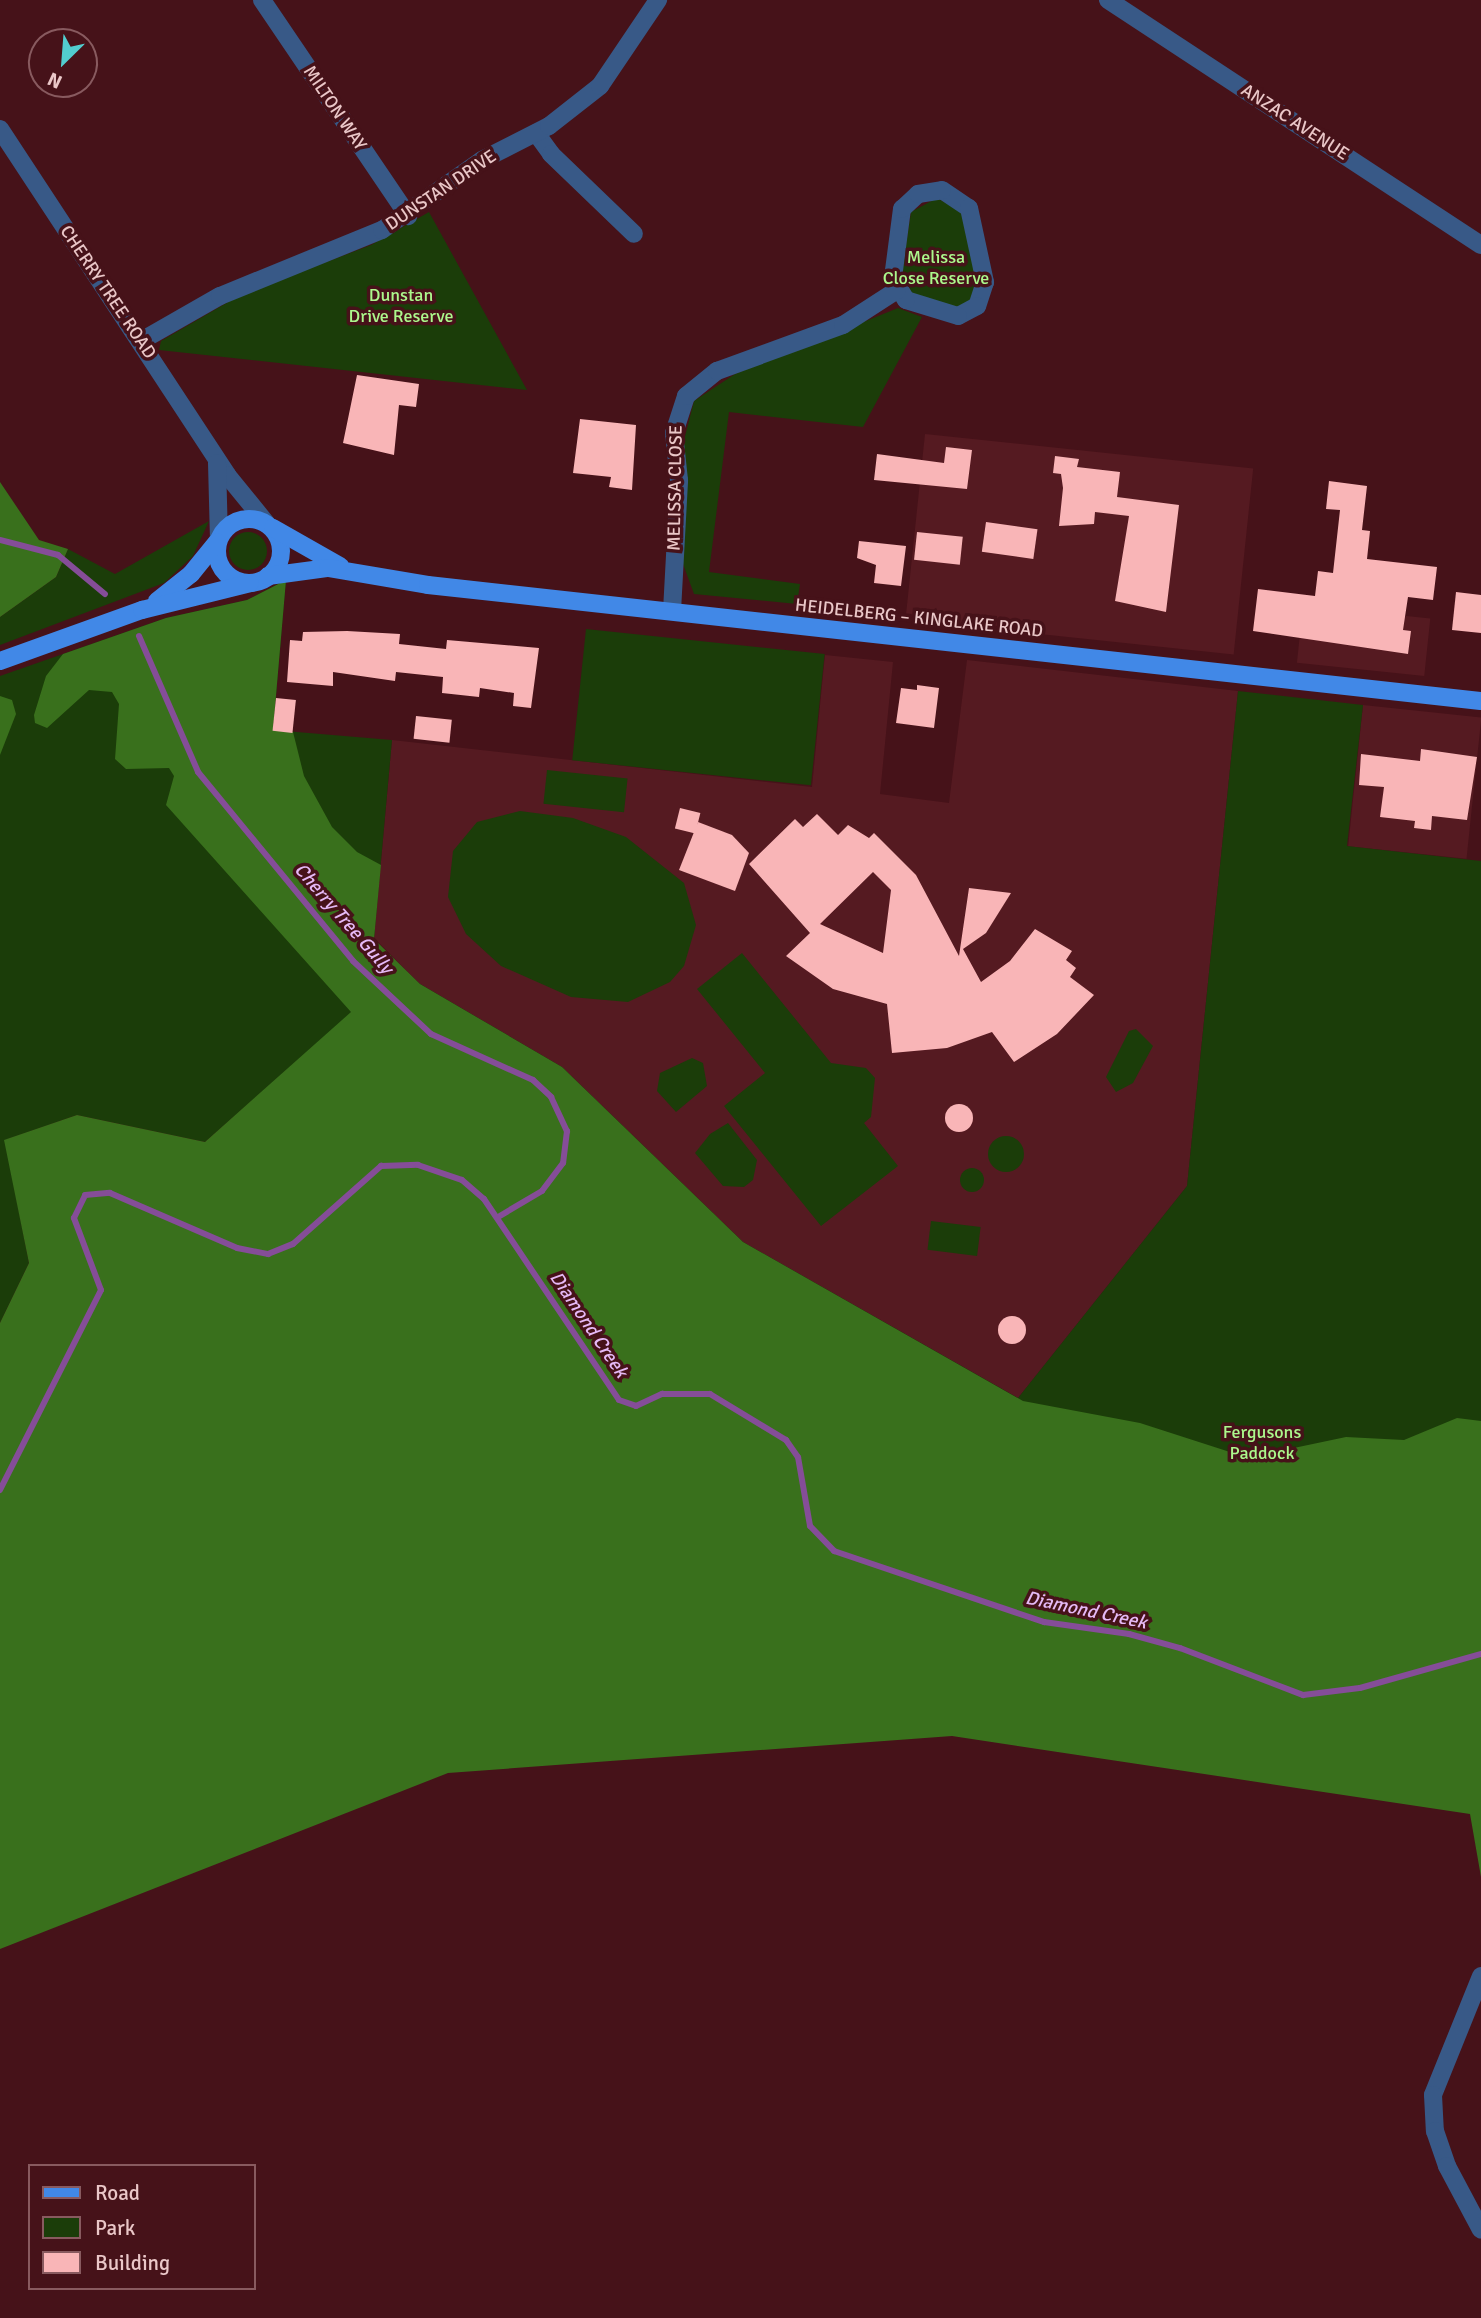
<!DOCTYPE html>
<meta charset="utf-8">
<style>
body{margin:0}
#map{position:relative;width:1481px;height:2318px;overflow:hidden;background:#461219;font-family:Signika,sans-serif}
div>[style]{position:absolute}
.built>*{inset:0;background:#551a21;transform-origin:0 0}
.green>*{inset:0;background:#1b3d09;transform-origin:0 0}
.round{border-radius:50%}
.forest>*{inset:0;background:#39701c}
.stream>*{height:6px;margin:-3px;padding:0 3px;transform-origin:3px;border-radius:3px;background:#854d98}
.building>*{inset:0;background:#f9b5b7;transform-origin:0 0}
.minor>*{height:18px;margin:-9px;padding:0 9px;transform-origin:9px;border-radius:9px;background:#385987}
.major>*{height:18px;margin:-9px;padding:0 9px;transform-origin:9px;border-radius:9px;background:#4188e7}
.major>.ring{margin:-9px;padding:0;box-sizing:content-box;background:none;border:18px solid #4188e7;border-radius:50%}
span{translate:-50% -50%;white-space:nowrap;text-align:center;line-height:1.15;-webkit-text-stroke:7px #461219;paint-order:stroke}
.street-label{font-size:18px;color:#eac7c8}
.park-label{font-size:18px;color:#acf88c}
.water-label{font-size:19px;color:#e5b9f6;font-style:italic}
.legend{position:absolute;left:28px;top:2164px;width:228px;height:126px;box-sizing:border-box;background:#461219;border:2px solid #885a5f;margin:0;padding:9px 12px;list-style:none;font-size:21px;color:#eac7c8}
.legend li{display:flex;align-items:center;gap:14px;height:35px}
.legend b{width:35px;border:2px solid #885a5f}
.north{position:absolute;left:28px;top:28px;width:70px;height:70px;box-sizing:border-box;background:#461219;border:2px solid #885a5f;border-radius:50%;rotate:205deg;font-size:19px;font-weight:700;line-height:28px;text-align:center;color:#eac7c8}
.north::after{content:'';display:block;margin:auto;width:24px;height:32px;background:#52cdcf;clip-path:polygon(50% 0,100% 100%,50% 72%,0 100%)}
</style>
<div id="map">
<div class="built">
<div style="left:925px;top:434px;width:330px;height:187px;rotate:6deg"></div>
<div style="left:1303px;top:605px;width:128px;height:58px;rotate:6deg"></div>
<div style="clip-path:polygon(825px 655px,893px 662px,880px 794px,949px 803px,967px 660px,1238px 691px,1187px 1186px,1018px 1398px,743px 1242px,562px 1067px,420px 984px,374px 938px,392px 740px,812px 787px)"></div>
<div style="left:1363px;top:705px;width:119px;height:142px;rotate:6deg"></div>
</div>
<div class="green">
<div style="clip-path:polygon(937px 198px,960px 211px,966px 224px,976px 284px,972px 301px,958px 309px,912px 293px,902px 272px,911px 212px)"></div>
<div style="clip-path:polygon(429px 212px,527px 390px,159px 350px,161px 341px,242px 294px,371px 245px)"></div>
<div style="clip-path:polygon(898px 308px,922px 317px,863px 427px,729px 412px,709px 572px,800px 584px,797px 604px,694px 594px,683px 564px,683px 444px,694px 401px,735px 374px)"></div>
<div style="clip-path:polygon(209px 521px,193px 556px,164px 583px,0 645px,0 617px,56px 577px,68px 549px,115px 574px)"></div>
<div class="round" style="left:229px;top:532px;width:38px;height:38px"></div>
<div style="clip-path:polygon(286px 580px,273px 730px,392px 740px,374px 938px,396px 964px,420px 984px,562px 1067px,743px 1242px,1018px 1398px,1187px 1186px,1238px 691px,1363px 705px,1347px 846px,1481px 861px,1481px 1654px,1410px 1673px,351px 1013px,205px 1142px,77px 1115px,5px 1140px,29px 1263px,0 1323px,0 676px,166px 618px,247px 600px)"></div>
<div style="left:586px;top:629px;width:240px;height:132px;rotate:6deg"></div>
<div style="left:547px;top:770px;width:81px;height:34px;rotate:6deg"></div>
<div style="clip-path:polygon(520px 811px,573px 818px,626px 837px,684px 883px,696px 925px,684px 966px,670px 982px,628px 1002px,571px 997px,501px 966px,466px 934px,448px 897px,453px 851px,477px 822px)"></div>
<div style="clip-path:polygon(742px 953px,831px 1063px,866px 1068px,875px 1078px,871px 1117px,864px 1123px,898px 1166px,821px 1226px,724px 1106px,765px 1073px,697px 989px)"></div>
<div style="clip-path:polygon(1136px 1029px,1153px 1046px,1133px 1083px,1116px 1092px,1106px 1077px,1129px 1031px)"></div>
<div style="clip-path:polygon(692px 1058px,703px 1063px,707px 1086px,676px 1112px,657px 1091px,660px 1073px)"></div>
<div style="clip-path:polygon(728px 1123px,757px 1160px,753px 1180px,744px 1187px,723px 1186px,695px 1153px,710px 1134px)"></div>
<div class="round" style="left:988px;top:1136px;width:36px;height:36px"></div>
<div class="round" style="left:960px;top:1168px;width:24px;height:24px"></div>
<div style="left:931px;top:1221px;width:50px;height:29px;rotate:7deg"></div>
</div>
<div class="forest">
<div style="clip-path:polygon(0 482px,39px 540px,68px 549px,56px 577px,0 617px)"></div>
<div style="clip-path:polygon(286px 580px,273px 730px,293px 732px,304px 776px,332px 827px,357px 852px,381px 865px,374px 939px,420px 984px,562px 1067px,743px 1242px,1023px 1401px,1140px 1423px,1233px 1453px,1270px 1453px,1346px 1437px,1404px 1440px,1457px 1418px,1481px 1421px,1481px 1877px,1470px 1814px,952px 1736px,448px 1773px,0 1949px,0 1323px,29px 1263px,4px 1140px,77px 1115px,205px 1142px,351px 1012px,166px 805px,174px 776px,169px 768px,126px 769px,115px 759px,119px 704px,112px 692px,89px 690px,47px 728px,35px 723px,34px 715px,46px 676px,63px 654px,166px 618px,247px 600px)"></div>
<div style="clip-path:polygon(0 696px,12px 700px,16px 714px,0 755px)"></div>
</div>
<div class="stream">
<div style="left:0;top:540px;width:60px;rotate:14.5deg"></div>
<div style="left:58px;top:555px;width:61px;rotate:39.7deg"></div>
<div style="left:139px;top:636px;width:148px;rotate:66.5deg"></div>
<div style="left:198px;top:772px;width:244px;rotate:50.6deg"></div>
<div style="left:353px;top:961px;width:107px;rotate:43.1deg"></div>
<div style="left:431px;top:1034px;width:112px;rotate:24.3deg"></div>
<div style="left:533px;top:1080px;width:25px;rotate:43deg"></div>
<div style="left:551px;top:1097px;width:38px;rotate:65deg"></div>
<div style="left:567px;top:1131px;width:32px;rotate:97deg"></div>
<div style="left:563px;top:1163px;width:35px;rotate:127deg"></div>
<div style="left:542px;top:1191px;width:51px;rotate:149.4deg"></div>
<div style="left:0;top:1490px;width:224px;rotate:-63.2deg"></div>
<div style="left:101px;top:1290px;width:77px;rotate:-110.6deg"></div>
<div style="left:74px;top:1218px;width:25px;rotate:-64deg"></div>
<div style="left:85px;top:1195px;width:25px;rotate:-5deg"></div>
<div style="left:110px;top:1193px;width:138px;rotate:23.4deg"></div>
<div style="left:237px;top:1248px;width:32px;rotate:11deg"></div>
<div style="left:268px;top:1254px;width:27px;rotate:-22deg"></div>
<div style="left:293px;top:1244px;width:118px;rotate:-41.6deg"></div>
<div style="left:381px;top:1166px;width:37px;rotate:-2deg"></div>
<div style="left:418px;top:1165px;width:46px;rotate:18.8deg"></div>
<div style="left:462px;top:1180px;width:29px;rotate:41deg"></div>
<div style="left:484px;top:1199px;width:242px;rotate:56.1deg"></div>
<div style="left:619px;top:1400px;width:18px;rotate:19deg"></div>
<div style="left:636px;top:1406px;width:29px;rotate:-25deg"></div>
<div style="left:662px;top:1394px;width:48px"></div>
<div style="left:710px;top:1394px;width:89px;rotate:31.2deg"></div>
<div style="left:786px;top:1440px;width:21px;rotate:55deg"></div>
<div style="left:798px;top:1457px;width:70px;rotate:80.1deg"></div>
<div style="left:810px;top:1526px;width:35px;rotate:46deg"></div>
<div style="left:834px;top:1551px;width:222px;rotate:18.7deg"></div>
<div style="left:1044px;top:1622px;width:86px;rotate:8deg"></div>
<div style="left:1129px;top:1634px;width:53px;rotate:15.4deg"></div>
<div style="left:1180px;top:1648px;width:132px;rotate:20.9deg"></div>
<div style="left:1303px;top:1695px;width:57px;rotate:-7deg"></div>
<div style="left:1360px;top:1688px;width:126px;rotate:-15.7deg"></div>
</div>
<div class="building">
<div style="clip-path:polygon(357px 375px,419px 384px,416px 407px,399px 405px,394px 455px,343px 443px)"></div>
<div style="clip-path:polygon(580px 419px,636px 425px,632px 490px,609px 487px,611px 477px,573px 473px)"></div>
<div style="clip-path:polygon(946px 447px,972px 450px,967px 489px,874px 480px,877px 454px,944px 463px)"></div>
<div style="clip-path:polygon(1055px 456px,1079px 459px,1077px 467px,1120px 472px,1117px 497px,1179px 505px,1166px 612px,1115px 601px,1129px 516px,1095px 512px,1094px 524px,1059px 526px,1063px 488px,1061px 474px,1053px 473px)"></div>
<div style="clip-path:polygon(1329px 481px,1367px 486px,1362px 530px,1370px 531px,1367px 559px,1437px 567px,1433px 600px,1408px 597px,1403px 630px,1411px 631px,1408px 654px,1253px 631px,1258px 589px,1315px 596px,1318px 571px,1333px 573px,1340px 510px,1326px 509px)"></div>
<div style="left:986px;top:522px;width:52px;height:30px;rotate:8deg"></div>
<div style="left:917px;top:532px;width:46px;height:28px;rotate:6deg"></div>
<div style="clip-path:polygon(859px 541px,906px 546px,901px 586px,874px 583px,876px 565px,857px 558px)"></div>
<div style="clip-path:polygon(1456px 592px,1481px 595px,1481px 633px,1452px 630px)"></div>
<div style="clip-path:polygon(347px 631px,400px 634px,399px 644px,446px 649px,447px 640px,539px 648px,531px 708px,513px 706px,514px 693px,480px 688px,479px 697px,442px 693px,443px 677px,396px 672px,395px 681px,333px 672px,333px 686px,287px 682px,290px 640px,302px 641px,303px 632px)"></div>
<div style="clip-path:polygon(917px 685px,939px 688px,934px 728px,896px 723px,901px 688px,917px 690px)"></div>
<div style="left:276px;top:698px;width:20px;height:33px;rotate:6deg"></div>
<div style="left:416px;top:716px;width:36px;height:23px;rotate:6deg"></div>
<div style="clip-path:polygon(1421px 749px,1477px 757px,1467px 820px,1432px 816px,1431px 830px,1414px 828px,1415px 821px,1380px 817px,1384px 787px,1359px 785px,1361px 754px,1420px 761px)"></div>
<div style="left:680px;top:808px;width:21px;height:21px;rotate:14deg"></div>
<div style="clip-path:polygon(evenodd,817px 814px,838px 835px,848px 825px,869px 838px,874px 833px,916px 875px,959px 956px,969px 888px,1011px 893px,986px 933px,963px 949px,981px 982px,1010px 961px,1035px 929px,1072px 951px,1066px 960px,1076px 968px,1070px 977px,1094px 995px,1057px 1034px,1014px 1062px,992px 1032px,947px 1048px,892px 1053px,887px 1004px,833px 989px,786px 956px,810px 933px,749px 864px,795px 819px,803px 827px,817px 814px,873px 872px,891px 890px,883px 953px,820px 924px,873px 872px)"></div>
<div style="clip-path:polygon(698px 822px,732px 835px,749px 853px,735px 891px,679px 870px)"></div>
<div class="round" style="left:945px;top:1104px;width:28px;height:28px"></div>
<div class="round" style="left:998px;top:1316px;width:28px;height:28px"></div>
</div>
<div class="minor">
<div style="left:262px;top:0;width:261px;rotate:55.9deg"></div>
<div style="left:1108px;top:0;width:446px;rotate:33.3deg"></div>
<div style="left:0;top:129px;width:414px;rotate:56.7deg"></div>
<div style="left:227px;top:475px;width:63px;rotate:50.8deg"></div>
<div style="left:536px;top:133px;width:26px;rotate:54deg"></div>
<div style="left:551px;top:154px;width:115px;rotate:43.9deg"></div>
<div style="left:942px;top:190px;width:32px;rotate:34deg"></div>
<div style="left:969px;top:208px;width:76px;rotate:77.8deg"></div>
<div style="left:985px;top:282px;width:25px;rotate:108deg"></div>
<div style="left:977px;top:306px;width:21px;rotate:152deg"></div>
<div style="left:958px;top:316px;width:54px;rotate:-162.9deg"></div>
<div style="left:906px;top:300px;width:26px;rotate:-121deg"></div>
<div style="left:893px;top:278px;width:70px;rotate:-82.6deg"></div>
<div style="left:902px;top:209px;width:22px;rotate:-43deg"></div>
<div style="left:918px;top:194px;width:24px;rotate:-9deg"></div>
<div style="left:141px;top:341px;width:91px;rotate:-29.7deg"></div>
<div style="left:220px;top:296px;width:175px;rotate:-22.2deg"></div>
<div style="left:382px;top:230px;width:122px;rotate:-35deg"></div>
<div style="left:482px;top:160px;width:75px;rotate:-26.9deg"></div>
<div style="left:549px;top:126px;width:65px;rotate:-38.1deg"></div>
<div style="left:600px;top:86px;width:104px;rotate:-56deg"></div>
<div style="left:217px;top:463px;width:75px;rotate:88.5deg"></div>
<div style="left:672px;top:611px;width:131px;rotate:-86.9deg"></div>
<div style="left:679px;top:480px;width:47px;rotate:-96.1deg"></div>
<div style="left:674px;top:433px;width:39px;rotate:-72deg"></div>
<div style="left:686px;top:396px;width:40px;rotate:-39deg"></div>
<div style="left:717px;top:371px;width:134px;rotate:-20.1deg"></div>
<div style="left:843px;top:325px;width:64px;rotate:-32.9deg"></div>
<div style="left:1481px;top:1976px;width:128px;rotate:112deg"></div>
<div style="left:1433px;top:2095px;width:36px;rotate:87deg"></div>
<div style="left:1435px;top:2131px;width:37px;rotate:71deg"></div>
<div style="left:1447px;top:2166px;width:72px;rotate:62deg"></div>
</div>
<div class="major">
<div class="ring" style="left:217px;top:519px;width:46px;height:46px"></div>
<div style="left:273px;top:528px;width:77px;rotate:29.6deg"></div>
<div style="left:268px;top:576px;width:61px;rotate:-7.6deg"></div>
<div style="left:328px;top:568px;width:101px;rotate:9.6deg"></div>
<div style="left:428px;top:585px;width:1059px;rotate:6.29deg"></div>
<div style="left:157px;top:601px;width:43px;rotate:-38.5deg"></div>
<div style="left:191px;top:574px;width:41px;rotate:-50.9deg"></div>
<div style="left:0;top:661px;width:151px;rotate:-19.8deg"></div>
<div style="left:142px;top:610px;width:111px;rotate:-14deg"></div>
</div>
<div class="street-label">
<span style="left:335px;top:108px;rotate:56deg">MILTON WAY</span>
<span style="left:1295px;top:122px;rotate:33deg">ANZAC AVENUE</span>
<span style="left:441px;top:190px;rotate:-34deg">DUNSTAN DRIVE</span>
<span style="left:108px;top:292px;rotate:56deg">CHERRY TREE ROAD</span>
<span style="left:675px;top:488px;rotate:-89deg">MELISSA CLOSE</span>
<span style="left:919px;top:618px;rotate:6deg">HEIDELBERG – KINGLAKE ROAD</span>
</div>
<div class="park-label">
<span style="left:936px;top:268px">Melissa<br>Close Reserve</span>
<span style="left:401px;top:306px">Dunstan<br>Drive Reserve</span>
<span style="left:1262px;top:1443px">Fergusons<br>Paddock</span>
</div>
<div class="water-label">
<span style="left:343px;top:919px;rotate:49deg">Cherry Tree Gully</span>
<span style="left:588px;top:1325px;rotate:56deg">Diamond Creek</span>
<span style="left:1086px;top:1611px;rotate:12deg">Diamond Creek</span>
</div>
<ul class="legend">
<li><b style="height:9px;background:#4188e7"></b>Road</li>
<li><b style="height:19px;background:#1b3d09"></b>Park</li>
<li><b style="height:19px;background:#f9b5b7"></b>Building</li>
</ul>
<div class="north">N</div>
</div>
